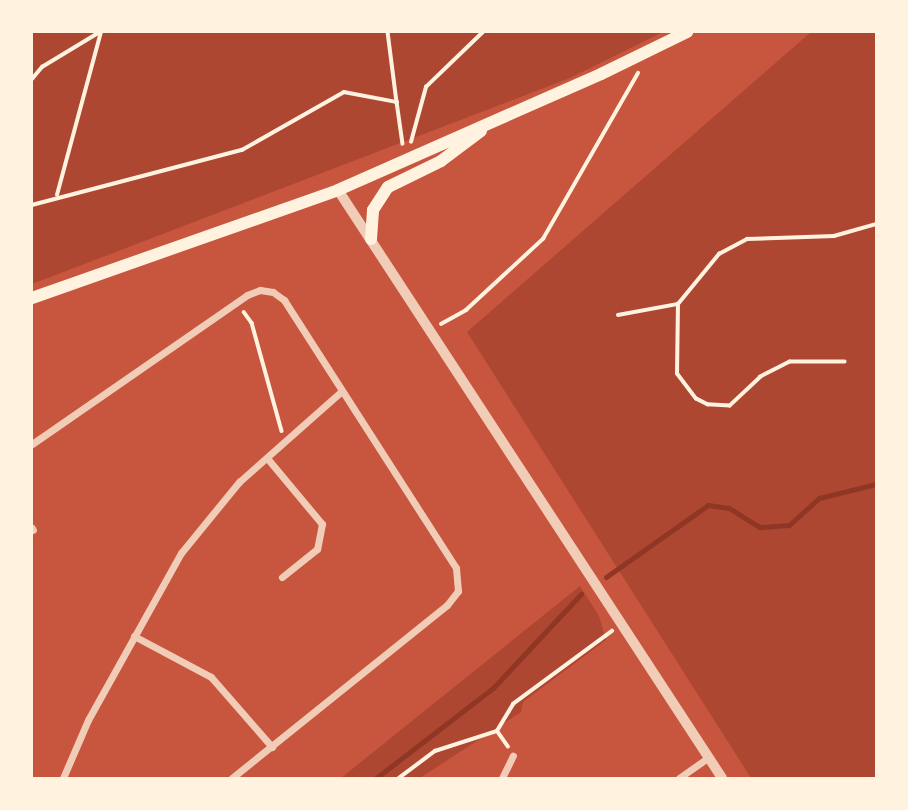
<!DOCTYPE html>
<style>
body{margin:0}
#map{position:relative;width:908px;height:810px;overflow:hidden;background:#c8553d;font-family:Helvetica,sans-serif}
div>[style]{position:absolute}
.green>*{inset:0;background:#ae4732}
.stream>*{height:5px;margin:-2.5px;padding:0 2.5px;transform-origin:2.5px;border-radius:2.5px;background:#8f3625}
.path>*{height:3.5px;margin:-1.75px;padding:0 1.75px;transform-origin:1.75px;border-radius:1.75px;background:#fff3e0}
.minor>*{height:7px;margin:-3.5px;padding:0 3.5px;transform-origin:3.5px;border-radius:3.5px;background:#f1ccb7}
.tertiary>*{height:10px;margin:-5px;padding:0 5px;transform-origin:5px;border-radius:5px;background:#f1ccb7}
.secondary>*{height:12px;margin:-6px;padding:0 6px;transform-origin:6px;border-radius:6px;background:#fff3e0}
span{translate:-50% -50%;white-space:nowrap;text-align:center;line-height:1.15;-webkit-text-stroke:7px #fff3e0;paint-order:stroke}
.frame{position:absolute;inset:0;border:33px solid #fff3e0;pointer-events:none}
</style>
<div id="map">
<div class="green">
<div style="clip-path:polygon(32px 32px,663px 32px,570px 78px,32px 284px)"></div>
<div style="clip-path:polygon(811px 32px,876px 32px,876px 778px,751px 778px,467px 332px)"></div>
<div style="clip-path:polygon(580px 586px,599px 616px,606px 640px,523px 702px,521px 712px,420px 778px,341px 778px)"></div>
</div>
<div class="stream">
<div style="left:606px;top:577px;width:125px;rotate:-35.2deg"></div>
<div style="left:708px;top:505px;width:21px;rotate:8deg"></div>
<div style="left:729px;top:508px;width:36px;rotate:32deg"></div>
<div style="left:760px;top:527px;width:29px;rotate:-4deg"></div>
<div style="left:789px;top:525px;width:40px;rotate:-42deg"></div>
<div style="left:819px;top:498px;width:59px;rotate:-13.8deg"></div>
<div style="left:376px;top:778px;width:148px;rotate:-37.6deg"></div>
<div style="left:493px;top:688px;width:129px;rotate:-46.9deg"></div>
</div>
<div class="path">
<div style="left:388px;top:32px;width:71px;rotate:82.7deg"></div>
<div style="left:32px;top:79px;width:16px;rotate:-50deg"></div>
<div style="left:42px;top:67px;width:68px;rotate:-31.1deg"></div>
<div style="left:411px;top:142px;width:57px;rotate:-74.7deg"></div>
<div style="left:426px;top:87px;width:79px;rotate:-44deg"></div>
<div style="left:57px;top:195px;width:169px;rotate:-74.9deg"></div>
<div style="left:32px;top:205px;width:217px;rotate:-14.7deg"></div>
<div style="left:242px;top:150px;width:117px;rotate:-29.6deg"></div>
<div style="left:344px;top:92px;width:54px;rotate:10.7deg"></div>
<div style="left:397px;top:102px;width:42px;rotate:81.9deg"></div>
<div style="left:244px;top:312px;width:14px;rotate:54deg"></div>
<div style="left:252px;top:323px;width:112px;rotate:74.5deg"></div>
<div style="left:618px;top:315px;width:61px;rotate:-10.4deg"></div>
<div style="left:441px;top:324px;width:29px;rotate:-29deg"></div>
<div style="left:466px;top:310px;width:105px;rotate:-42.7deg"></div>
<div style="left:543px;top:239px;width:191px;rotate:-60.2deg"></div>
<div style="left:845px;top:362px;width:55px;rotate:180deg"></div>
<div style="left:790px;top:362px;width:33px;rotate:153deg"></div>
<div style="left:761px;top:377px;width:42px;rotate:136.9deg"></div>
<div style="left:730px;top:406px;width:22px;rotate:-177deg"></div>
<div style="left:708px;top:405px;width:13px;rotate:-153deg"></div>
<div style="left:696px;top:399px;width:31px;rotate:-127deg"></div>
<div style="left:677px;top:374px;width:70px;rotate:-89.2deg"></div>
<div style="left:678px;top:304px;width:65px;rotate:-50.6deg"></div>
<div style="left:719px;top:254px;width:32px;rotate:-28deg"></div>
<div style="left:747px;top:239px;width:87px;rotate:-2deg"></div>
<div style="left:834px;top:236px;width:44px;rotate:-15.9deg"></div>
<div style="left:508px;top:747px;width:19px;rotate:-125deg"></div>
<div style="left:497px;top:731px;width:31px;rotate:-59deg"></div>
<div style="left:513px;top:704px;width:123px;rotate:-36.4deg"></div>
<div style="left:399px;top:778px;width:45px;rotate:-36.9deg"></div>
<div style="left:435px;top:751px;width:65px;rotate:-17.9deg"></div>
</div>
<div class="minor">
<div style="left:32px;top:444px;width:262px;rotate:-34.7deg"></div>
<div style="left:247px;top:295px;width:14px;rotate:-21deg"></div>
<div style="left:260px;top:290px;width:13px;rotate:9deg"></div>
<div style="left:273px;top:292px;width:14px;rotate:36deg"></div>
<div style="left:284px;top:300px;width:318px;rotate:57.3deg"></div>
<div style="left:456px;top:568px;width:23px;rotate:85deg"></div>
<div style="left:458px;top:591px;width:18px;rotate:128deg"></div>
<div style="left:447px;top:605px;width:276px;rotate:141.2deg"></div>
<div style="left:267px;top:458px;width:86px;rotate:50.2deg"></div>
<div style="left:322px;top:524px;width:25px;rotate:101deg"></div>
<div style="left:317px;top:549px;width:45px;rotate:141.3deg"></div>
<div style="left:32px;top:528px;width:2px;rotate:63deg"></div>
<div style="left:134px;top:636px;width:87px;rotate:28deg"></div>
<div style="left:211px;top:677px;width:93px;rotate:48.9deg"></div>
<div style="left:63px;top:778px;width:63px;rotate:-66.7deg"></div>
<div style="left:88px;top:720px;width:191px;rotate:-60.9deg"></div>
<div style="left:181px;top:553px;width:92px;rotate:-50.8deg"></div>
<div style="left:239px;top:482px;width:137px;rotate:-41.5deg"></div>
<div style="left:502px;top:778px;width:25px;rotate:-64deg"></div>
<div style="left:679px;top:778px;width:37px;rotate:-35deg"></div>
</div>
<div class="tertiary">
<div style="left:338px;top:190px;width:702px;rotate:56.85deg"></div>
</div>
<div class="secondary">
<div style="left:371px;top:239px;width:29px;rotate:-86deg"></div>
<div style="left:373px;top:210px;width:27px;rotate:-57deg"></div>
<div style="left:388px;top:187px;width:59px;rotate:-26.1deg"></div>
<div style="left:441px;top:161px;width:50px;rotate:-36.9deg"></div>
<div style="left:32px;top:298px;width:324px;rotate:-19.4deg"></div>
<div style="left:338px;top:190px;width:287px;rotate:-23.8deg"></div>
<div style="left:601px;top:74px;width:96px;rotate:-26deg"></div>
</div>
<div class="frame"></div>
</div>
